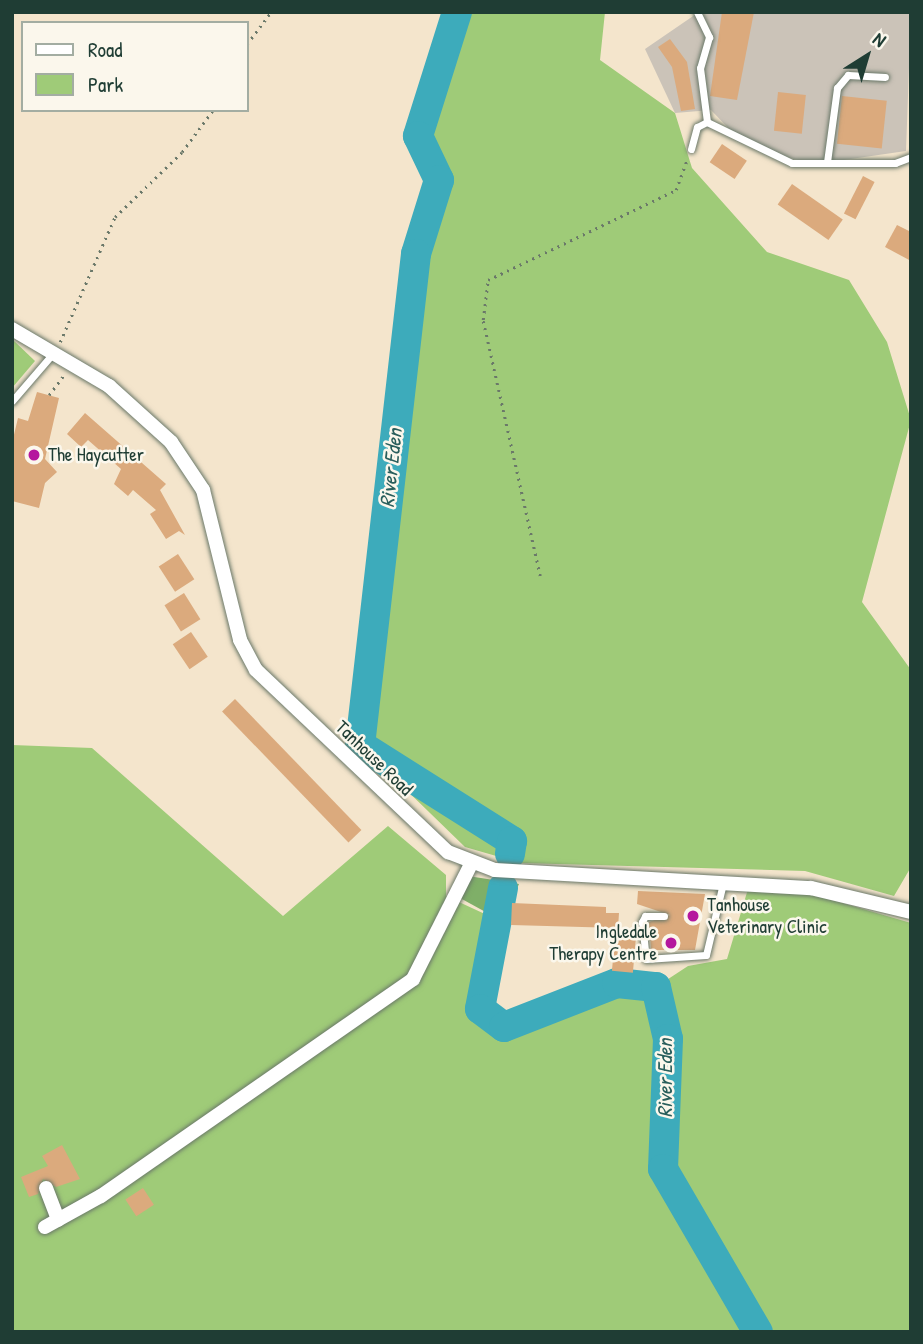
<!DOCTYPE html>
<style>
body{margin:0}
#map{position:relative;width:923px;height:1344px;overflow:hidden;background:#f4e5cc;font-family:"Patrick Hand",sans-serif}
div>[style]{position:absolute}
.industrial>*{inset:0;background:#cbc3b8}
.green>*{inset:0;background:#9fcb78}
.forest>*{inset:0;background:#7faf68}
.river>*{height:30px;margin:-15px;padding:0 15px;transform-origin:15px;border-radius:15px;background:#3dabbb}
.building>*{inset:0;background:#dbaa7d;transform-origin:0 0}
.path>*{height:2.5px;margin-top:-1.25px;transform-origin:0;background:repeating-linear-gradient(90deg,#6a7869 0 2px,transparent 0 7px)}
.roads{filter:drop-shadow(0 0 2px #6a7869) drop-shadow(0 0 2px #6a7869)}
.service>*{height:7px;margin:-3.5px;padding:0 3.5px;transform-origin:3.5px;border-radius:3.5px;background:#fff}
.minor>*{height:14px;margin:-7px;padding:0 7px;transform-origin:7px;border-radius:7px;background:#fff}
.dots>*{width:19px;height:19px;translate:-50% -50%;box-sizing:border-box;border:4px solid #fbf7ec;border-radius:50%}
span{translate:-50% -50%;white-space:nowrap;text-align:center;line-height:1.15;-webkit-text-stroke:5px #fbf7ec;paint-order:stroke}
.poi-label{font-size:19px;color:#1f3d34}
.left{translate:0 -50%;text-align:left}
.right{translate:-100% -50%;text-align:right}
.street-label{font-size:19px;color:#1f3d34}
.water-label{font-size:21px;color:#285e5c;font-style:italic}
.frame{position:absolute;inset:0;border:14px solid #1f3d34;pointer-events:none}
.legend{position:absolute;left:21px;top:21px;width:228px;height:91px;box-sizing:border-box;background:#fbf7ec;border:2px solid #a3ada2;margin:0;padding:9px 12px;list-style:none;font-size:21px;color:#1f3d34}
.legend li{display:flex;align-items:center;gap:14px;height:35px}
.legend b{width:35px;border:2px solid #a3ada2}
.north{position:absolute;left:832px;top:21px;width:70px;height:70px;-webkit-text-stroke:5px #fbf7ec;paint-order:stroke;rotate:37deg;font-size:19px;font-weight:700;line-height:28px;text-align:center;color:#1f3d34}
.north::after{content:'';display:block;margin:auto;width:24px;height:32px;background:#1f3d34;clip-path:polygon(50% 0,100% 100%,50% 72%,0 100%)}
</style>
<div id="map">
<div class="industrial">
<div style="clip-path:polygon(699px 12px,911px 12px,906px 151px,816px 164px,768px 153px,733px 133px,711px 110px,675px 113px,645px 49px)"></div>
</div>
<div class="green">
<div style="clip-path:polygon(457px 12px,605px 12px,600px 60px,675px 113px,692px 168px,767px 252px,849px 280px,887px 342px,911px 420px,862px 602px,911px 670px,911px 867px,894px 896px,805px 871px,520px 863px,465px 847px,360px 745px,416px 254px,439px 180px,418px 136px)"></div>
<div style="clip-path:polygon(12px 339px,35px 361px,12px 388px)"></div>
<div style="clip-path:polygon(12px 745px,92px 748px,283px 916px,388px 826px,446px 875px,446px 896px,487px 915px,491px 940px,480px 1009px,519px 1021px,617px 983px,656px 987px,688px 966px,727px 959px,748px 889px,815px 895px,911px 923px,911px 1332px,12px 1332px)"></div>
</div>
<div class="forest">
<div style="clip-path:polygon(468px 876px,519px 884px,502px 921px,460px 898px)"></div>
</div>
<div class="river">
<div style="left:457px;top:12px;width:130px;rotate:107.5deg"></div>
<div style="left:418px;top:136px;width:49px;rotate:64.5deg"></div>
<div style="left:439px;top:180px;width:77px;rotate:107.3deg"></div>
<div style="left:416px;top:254px;width:494px;rotate:96.5deg"></div>
<div style="left:360px;top:745px;width:180px;rotate:32.3deg"></div>
<div style="left:512px;top:841px;width:13px;rotate:99deg"></div>
<div style="left:503px;top:888px;width:123px;rotate:100.8deg"></div>
<div style="left:480px;top:1009px;width:30px;rotate:37deg"></div>
<div style="left:504px;top:1027px;width:121px;rotate:-21.3deg"></div>
<div style="left:617px;top:983px;width:39px;rotate:6deg"></div>
<div style="left:656px;top:987px;width:53px;rotate:77deg"></div>
<div style="left:668px;top:1039px;width:130px;rotate:92.2deg"></div>
<div style="left:663px;top:1169px;width:189px;rotate:59.8deg"></div>
</div>
<div class="building">
<div style="clip-path:polygon(722px 12px,754px 12px,737px 100px,710px 96px)"></div>
<div style="clip-path:polygon(670px 39px,687px 62px,695px 109px,681px 111px,672px 67px,658px 47px)"></div>
<div style="left:778px;top:92px;width:28px;height:39px;rotate:6deg"></div>
<div style="left:842px;top:96px;width:45px;height:48px;rotate:6deg"></div>
<div style="left:722px;top:144px;width:30px;height:22px;rotate:34deg"></div>
<div style="left:863px;top:176px;width:13px;height:42px;rotate:27deg"></div>
<div style="left:792px;top:184px;width:62px;height:25px;rotate:35deg"></div>
<div style="clip-path:polygon(897px 225px,911px 232px,911px 261px,885px 247px)"></div>
<div style="clip-path:polygon(37px 392px,59px 398px,45px 459px,57px 472px,45px 483px,39px 508px,12px 501px,12px 443px,18px 418px,28px 421px)"></div>
<div style="clip-path:polygon(85px 413px,166px 484px,160px 490px,185px 535px,179px 531px,166px 539px,150px 514px,156px 510px,133px 490px,128px 496px,114px 484px,121px 469px,88px 440px,81px 447px,67px 434px)"></div>
<div style="left:178px;top:554px;width:30px;height:23px;rotate:57deg"></div>
<div style="left:184px;top:593px;width:31px;height:23px;rotate:58deg"></div>
<div style="left:191px;top:632px;width:30px;height:22px;rotate:56deg"></div>
<div style="left:235px;top:699px;width:182px;height:18px;rotate:46deg"></div>
<div style="clip-path:polygon(638px 891px,705px 894px,695px 950px,651px 950px,649px 922px,670px 915px,637px 904px)"></div>
<div style="clip-path:polygon(512px 903px,606px 907px,606px 913px,619px 913px,618px 928px,511px 925px)"></div>
<div style="left:615px;top:936px;width:21px;height:35px;rotate:5deg"></div>
<div style="clip-path:polygon(62px 1145px,80px 1179px,56px 1187px,43px 1179px,38px 1194px,29px 1197px,21px 1177px,48px 1166px,42px 1156px)"></div>
<div style="left:143px;top:1188px;width:20px;height:21px;rotate:57deg"></div>
</div>
<div class="path">
<div style="left:247px;top:44px;width:40px;rotate:-53deg"></div>
<div style="left:60px;top:342px;width:137px;rotate:-66.3deg"></div>
<div style="left:115px;top:217px;width:93px;rotate:-44.1deg"></div>
<div style="left:182px;top:152px;width:52px;rotate:-53.6deg"></div>
<div style="left:49px;top:395px;width:25px;rotate:-53deg"></div>
<div style="left:540px;top:576px;width:262px;rotate:-102.6deg"></div>
<div style="left:483px;top:320px;width:40px;rotate:-82.9deg"></div>
<div style="left:488px;top:280px;width:208px;rotate:-25.6deg"></div>
<div style="left:676px;top:190px;width:32px;rotate:-70deg"></div>
</div>
<div class="roads">
<div class="service">
<div style="left:697px;top:12px;width:28px;rotate:64deg"></div>
<div style="left:709px;top:37px;width:32px;rotate:106deg"></div>
<div style="left:700px;top:68px;width:54px;rotate:82.6deg"></div>
<div style="left:691px;top:149px;width:23px;rotate:-75deg"></div>
<div style="left:697px;top:127px;width:11px;rotate:-27deg"></div>
<div style="left:707px;top:122px;width:94px;rotate:25.8deg"></div>
<div style="left:792px;top:163px;width:103px"></div>
<div style="left:895px;top:163px;width:17px;rotate:-21deg"></div>
<div style="left:827px;top:162px;width:75px;rotate:-82.3deg"></div>
<div style="left:837px;top:88px;width:17px;rotate:-50deg"></div>
<div style="left:848px;top:75px;width:37px;rotate:3deg"></div>
<div style="left:12px;top:401px;width:66px;rotate:-49.3deg"></div>
<div style="left:664px;top:916px;width:19px;rotate:180deg"></div>
<div style="left:645px;top:916px;width:7px;rotate:117deg"></div>
<div style="left:642px;top:922px;width:37px;rotate:84deg"></div>
<div style="left:646px;top:959px;width:60px;rotate:-3.8deg"></div>
<div style="left:706px;top:955px;width:74px;rotate:-76.7deg"></div>
</div>
<div class="minor">
<div style="left:12px;top:329px;width:113px;rotate:30.4deg"></div>
<div style="left:109px;top:386px;width:84px;rotate:42.1deg"></div>
<div style="left:171px;top:442px;width:58px;rotate:56.3deg"></div>
<div style="left:203px;top:490px;width:154px;rotate:76.1deg"></div>
<div style="left:240px;top:640px;width:34px;rotate:62deg"></div>
<div style="left:256px;top:670px;width:265px;rotate:43.5deg"></div>
<div style="left:448px;top:852px;width:50px;rotate:21deg"></div>
<div style="left:495px;top:870px;width:317px;rotate:3.3deg"></div>
<div style="left:811px;top:888px;width:103px;rotate:13.5deg"></div>
<div style="left:46px;top:1188px;width:34px;rotate:69deg"></div>
<div style="left:45px;top:1227px;width:64px;rotate:-29deg"></div>
<div style="left:101px;top:1196px;width:380px;rotate:-34.8deg"></div>
<div style="left:413px;top:979px;width:129px;rotate:-63.2deg"></div>
</div>
</div>
<div class="dots">
<div style="left:34px;top:455px;background:#b5179e"></div>
<div style="left:693px;top:916px;background:#b5179e"></div>
<div style="left:671px;top:943px;background:#b5179e"></div>
</div>
<div class="poi-label">
<span class="left" style="left:48px;top:455px">The Haycutter</span>
<span class="left" style="left:707px;top:916px">Tanhouse<br>Veterinary Clinic</span>
<span class="right" style="left:657px;top:943px">Ingledale<br>Therapy Centre</span>
</div>
<div class="street-label">
<span style="left:374px;top:758px;rotate:44deg">Tanhouse Road</span>
</div>
<div class="water-label">
<span style="left:391px;top:468px;rotate:-84deg">River Eden</span>
<span style="left:665px;top:1078px;rotate:-90deg">River Eden</span>
</div>
<div class="frame"></div>
<ul class="legend">
<li><b style="height:9px;background:#fff"></b>Road</li>
<li><b style="height:19px;background:#9fcb78"></b>Park</li>
</ul>
<div class="north">N</div>
</div>
